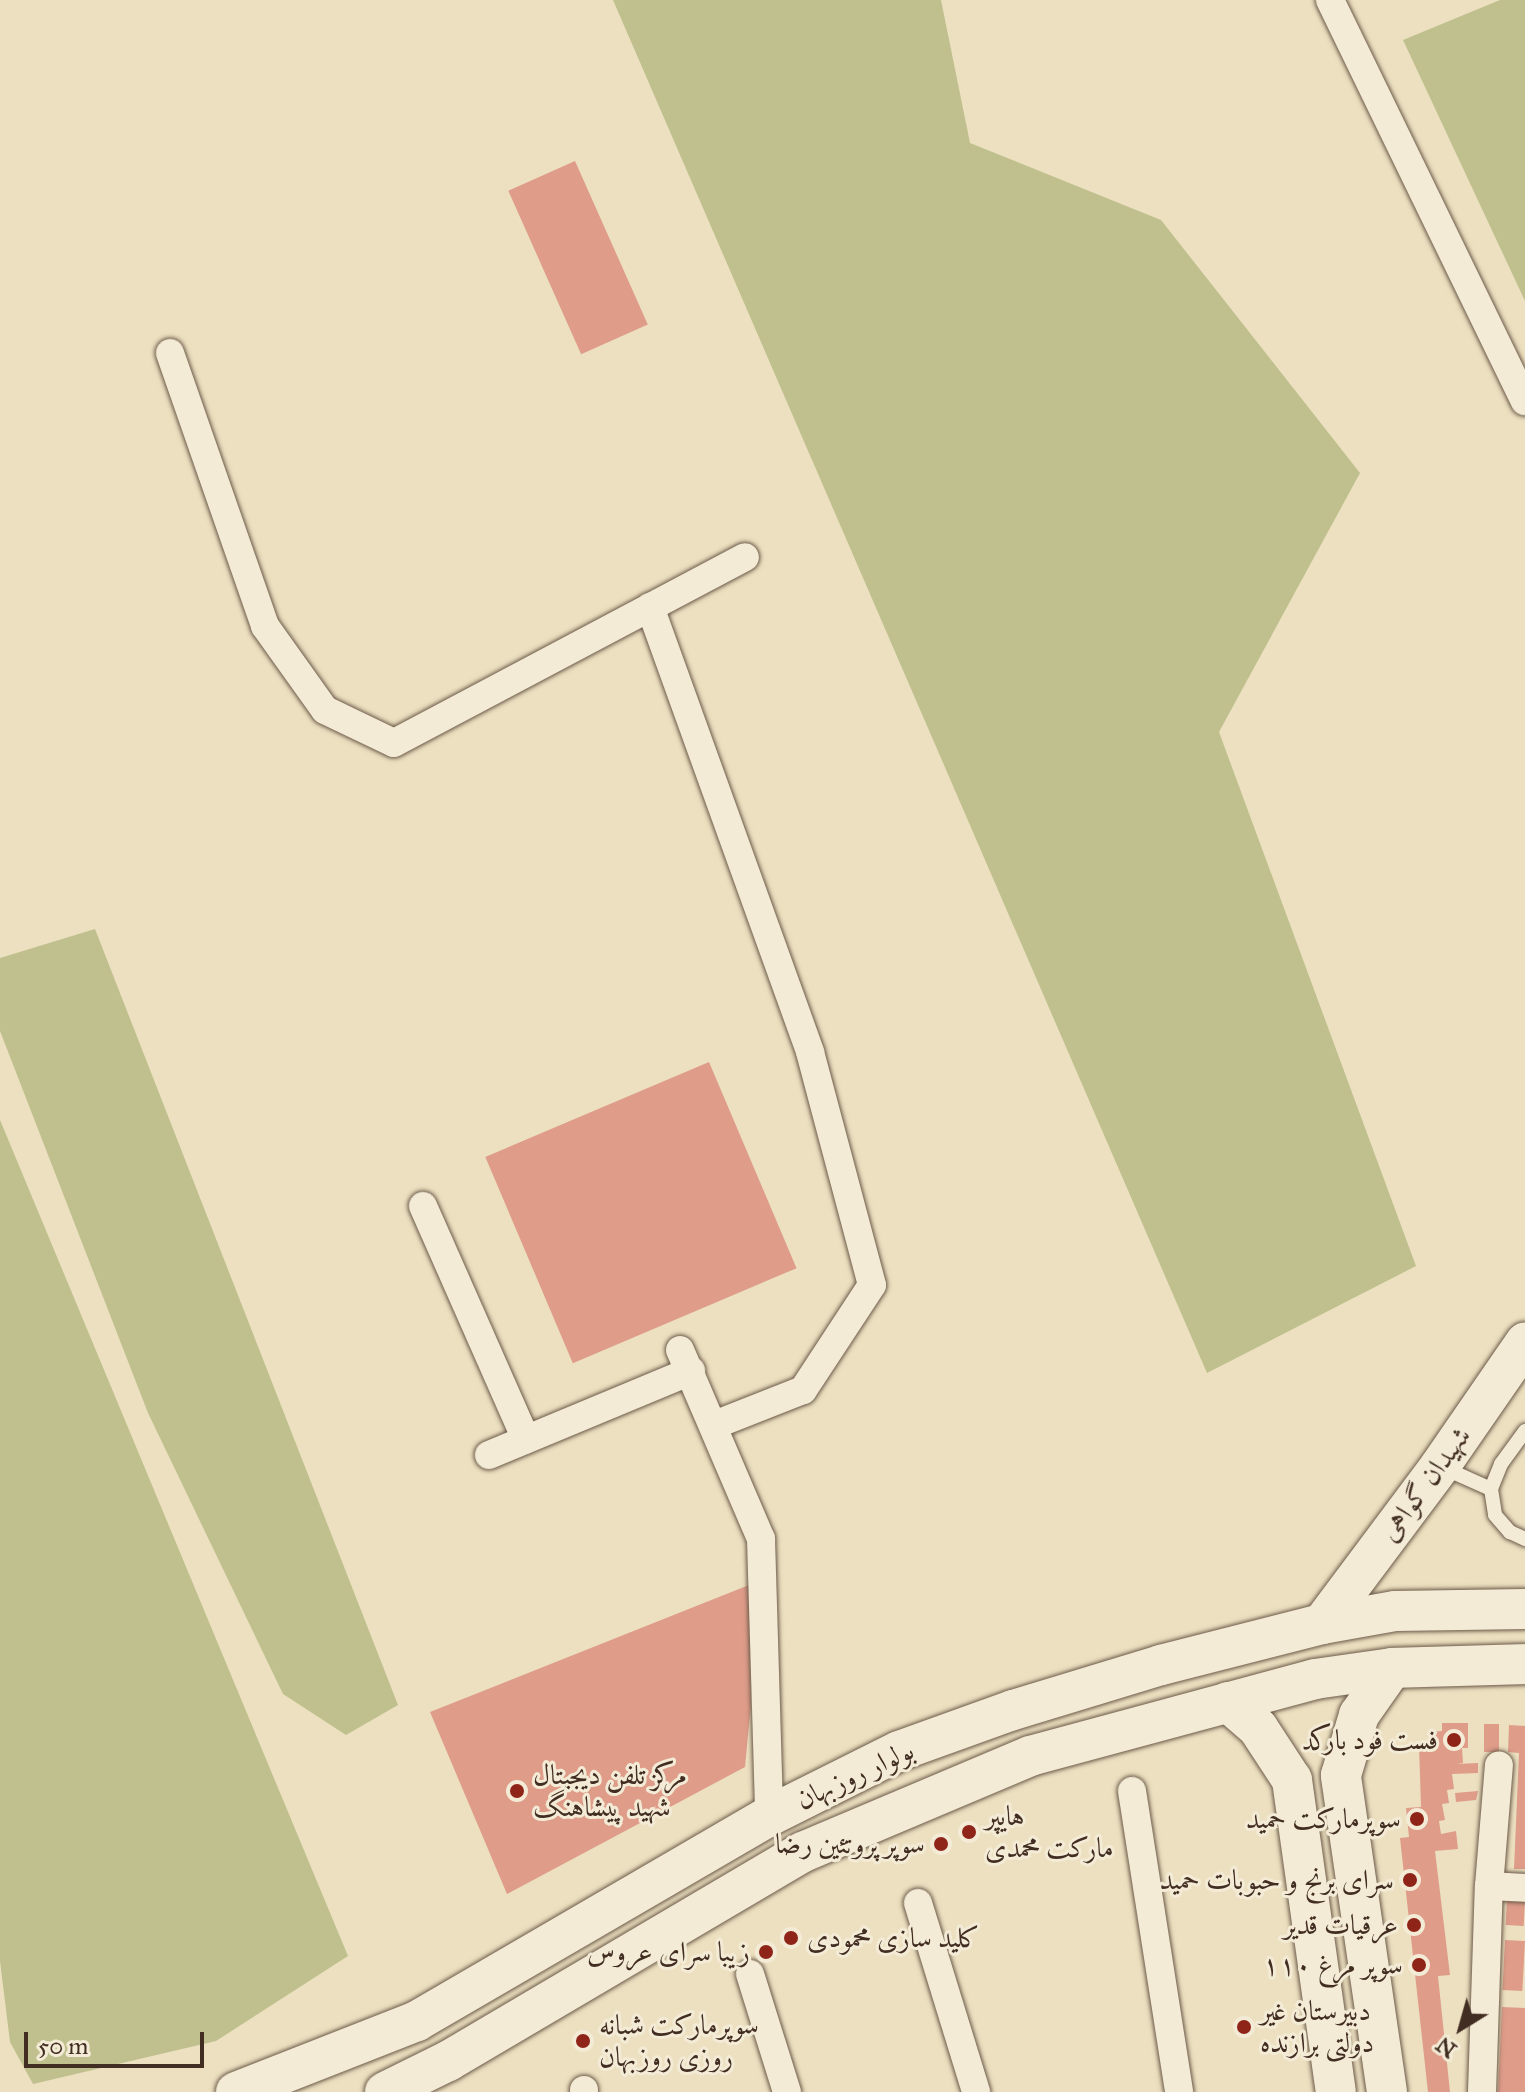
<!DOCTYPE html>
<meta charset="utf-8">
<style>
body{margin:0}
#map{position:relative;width:1525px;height:2092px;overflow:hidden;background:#ece0c0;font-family:"IM FELL Great Primer",Amiri,serif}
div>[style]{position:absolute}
.green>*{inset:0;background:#bfc08d}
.building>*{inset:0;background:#de9c89;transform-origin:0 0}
.roads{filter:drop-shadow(0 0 2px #6c5a49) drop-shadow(0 0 2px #6c5a49)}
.lane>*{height:14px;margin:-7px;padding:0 7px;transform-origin:7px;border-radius:7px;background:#f3ebd6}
.street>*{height:28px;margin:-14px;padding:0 14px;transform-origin:14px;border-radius:14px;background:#f3ebd6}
.secondary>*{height:40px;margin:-20px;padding:0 20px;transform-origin:20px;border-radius:20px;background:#f3ebd6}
.dots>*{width:22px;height:22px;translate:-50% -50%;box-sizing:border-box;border:4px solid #f3ebd6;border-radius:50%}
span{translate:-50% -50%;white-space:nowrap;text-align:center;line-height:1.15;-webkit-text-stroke:6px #f3ebd6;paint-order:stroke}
.street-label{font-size:28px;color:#412d21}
.poi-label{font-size:28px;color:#412d21}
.right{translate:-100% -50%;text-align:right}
.left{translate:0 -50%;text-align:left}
.north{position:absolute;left:1421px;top:1988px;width:80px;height:80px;-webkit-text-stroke:6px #f3ebd6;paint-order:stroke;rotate:217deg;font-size:22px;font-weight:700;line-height:32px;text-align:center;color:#412d21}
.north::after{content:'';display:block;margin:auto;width:28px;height:36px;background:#412d21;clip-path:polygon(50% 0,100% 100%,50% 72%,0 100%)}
.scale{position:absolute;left:24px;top:2032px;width:180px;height:36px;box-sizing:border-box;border:4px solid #412d21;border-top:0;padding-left:10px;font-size:24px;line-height:28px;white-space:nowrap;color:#412d21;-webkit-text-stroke:6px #f3ebd6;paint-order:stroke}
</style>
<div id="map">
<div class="green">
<div style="clip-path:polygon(613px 0,941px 0,970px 143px,1161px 220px,1360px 473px,1219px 732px,1416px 1266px,1207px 1373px)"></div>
<div style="clip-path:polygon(1500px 0,1525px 0,1525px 301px,1403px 40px)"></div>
<div style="clip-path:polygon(95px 929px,398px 1705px,346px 1735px,283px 1694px,148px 1413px,0 1031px,0 958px)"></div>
<div style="clip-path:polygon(0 1120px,348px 1956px,216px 2041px,33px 2084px,10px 2042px,0 1961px)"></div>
</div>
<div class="building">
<div style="left:575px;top:161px;width:179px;height:73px;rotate:66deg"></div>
<div style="left:709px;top:1062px;width:224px;height:243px;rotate:67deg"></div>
<div style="clip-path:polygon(749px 1585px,751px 1704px,745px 1767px,507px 1894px,430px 1712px)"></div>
<div style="clip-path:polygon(1442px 1723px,1468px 1723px,1468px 1748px,1462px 1748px,1463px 1763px,1457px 1764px,1478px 1763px,1478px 1773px,1452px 1774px,1454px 1789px,1447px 1790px,1449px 1803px,1442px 1804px,1445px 1820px,1439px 1821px,1441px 1834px,1456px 1831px,1458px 1849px,1435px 1851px,1450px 1975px,1438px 1976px,1450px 2092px,1428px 2092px,1400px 1838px,1409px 1837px,1406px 1808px,1421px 1807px,1419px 1745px,1431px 1744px,1431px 1732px,1442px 1731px)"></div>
<div style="left:1484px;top:1724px;width:15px;height:28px"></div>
<div style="clip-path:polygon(1509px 1725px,1525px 1726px,1525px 1869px,1514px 1869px,1519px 1753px,1508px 1752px)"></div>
<div style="clip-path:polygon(1478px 1791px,1476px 1800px,1456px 1802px,1455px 1793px)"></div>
<div style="left:1507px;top:1900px;width:18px;height:25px;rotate:3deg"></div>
<div style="left:1505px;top:1940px;width:20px;height:50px;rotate:3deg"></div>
<div style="clip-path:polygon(1502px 2007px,1525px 2008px,1525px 2092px,1498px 2092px)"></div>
</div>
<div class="roads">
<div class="lane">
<div style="left:1525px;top:1431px;width:41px;rotate:126deg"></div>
<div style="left:1501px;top:1464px;width:27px;rotate:112deg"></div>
<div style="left:1491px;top:1489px;width:26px;rotate:81deg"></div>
<div style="left:1495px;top:1515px;width:23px;rotate:49deg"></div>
<div style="left:1510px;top:1532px;width:17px;rotate:25deg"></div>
<div style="left:1444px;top:1468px;width:51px;rotate:24.1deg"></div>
</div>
<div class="street">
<div style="left:1330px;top:0;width:446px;rotate:64.1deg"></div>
<div style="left:170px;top:353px;width:289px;rotate:70.8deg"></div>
<div style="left:265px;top:626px;width:103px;rotate:54.5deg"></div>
<div style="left:325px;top:710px;width:76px;rotate:25.6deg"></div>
<div style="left:394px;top:743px;width:397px;rotate:-27.9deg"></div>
<div style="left:650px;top:607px;width:473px;rotate:70.2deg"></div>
<div style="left:810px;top:1052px;width:241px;rotate:75.1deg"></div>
<div style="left:872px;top:1285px;width:126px;rotate:123.3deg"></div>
<div style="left:803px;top:1390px;width:96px;rotate:158.5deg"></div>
<div style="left:423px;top:1206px;width:255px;rotate:66.2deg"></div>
<div style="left:680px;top:1350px;width:206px;rotate:66.8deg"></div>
<div style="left:761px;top:1539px;width:277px;rotate:88.3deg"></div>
<div style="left:489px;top:1455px;width:219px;rotate:-22.6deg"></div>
<div style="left:1132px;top:1791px;width:305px;rotate:81.1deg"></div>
<div style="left:1489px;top:1886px;width:36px;rotate:3deg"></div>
<div style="left:918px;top:1903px;width:198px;rotate:72.9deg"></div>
<div style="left:750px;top:1974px;width:124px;rotate:72.6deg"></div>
<div style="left:584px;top:2090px;width:2px;rotate:90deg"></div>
<div style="left:1482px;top:2092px;width:206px;rotate:-88.1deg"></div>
<div style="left:1489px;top:1886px;width:121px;rotate:-85.3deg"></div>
</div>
<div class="secondary">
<div style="left:1322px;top:1624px;width:197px;rotate:-53.2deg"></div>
<div style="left:1440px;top:1466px;width:150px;rotate:-55.4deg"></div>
<div style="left:1228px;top:1702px;width:40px;rotate:41deg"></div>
<div style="left:1258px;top:1728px;width:62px;rotate:56.8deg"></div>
<div style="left:1292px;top:1780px;width:315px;rotate:82deg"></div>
<div style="left:236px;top:2092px;width:194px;rotate:-21.4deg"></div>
<div style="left:417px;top:2021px;width:407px;rotate:-30.2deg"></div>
<div style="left:769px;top:1816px;width:145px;rotate:-26.6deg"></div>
<div style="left:899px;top:1751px;width:121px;rotate:-19.8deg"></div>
<div style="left:1013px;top:1710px;width:155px;rotate:-16.9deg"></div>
<div style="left:1161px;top:1665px;width:166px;rotate:-14.3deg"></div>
<div style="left:1322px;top:1624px;width:74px;rotate:-10.1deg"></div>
<div style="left:1395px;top:1611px;width:130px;rotate:-0.9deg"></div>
<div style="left:385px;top:2092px;width:70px;rotate:-26.2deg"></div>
<div style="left:448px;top:2061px;width:412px;rotate:-30.5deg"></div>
<div style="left:803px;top:1852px;width:246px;rotate:-22.9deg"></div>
<div style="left:1030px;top:1756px;width:295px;rotate:-15.1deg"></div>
<div style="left:1315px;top:1679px;width:78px;rotate:-8.1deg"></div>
<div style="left:1392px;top:1668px;width:133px;rotate:-1.7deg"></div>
<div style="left:1387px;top:2092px;width:320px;rotate:-98.3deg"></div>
<div style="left:1341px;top:1775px;width:63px;rotate:-73.3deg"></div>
<div style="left:1359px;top:1715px;width:57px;rotate:-54.9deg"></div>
</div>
</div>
<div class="dots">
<div style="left:1454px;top:1740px;background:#8f2418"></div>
<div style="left:517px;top:1791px;background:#8f2418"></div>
<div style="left:1417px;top:1819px;background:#8f2418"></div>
<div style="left:969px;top:1832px;background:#8f2418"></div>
<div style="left:941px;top:1844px;background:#8f2418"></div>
<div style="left:1410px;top:1880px;background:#8f2418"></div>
<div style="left:1414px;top:1925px;background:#8f2418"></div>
<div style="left:791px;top:1938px;background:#8f2418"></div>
<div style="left:766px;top:1952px;background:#8f2418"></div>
<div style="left:1419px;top:1965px;background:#8f2418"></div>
<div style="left:1244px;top:2027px;background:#8f2418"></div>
<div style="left:583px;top:2041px;background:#8f2418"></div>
</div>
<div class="street-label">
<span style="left:1425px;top:1484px;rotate:-54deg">شهیدان گواهی</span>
<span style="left:855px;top:1775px;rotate:-25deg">بولوار روزبهان</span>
</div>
<div class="poi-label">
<span class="right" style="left:1438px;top:1740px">فست فود بارکد</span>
<span class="left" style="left:533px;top:1791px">مرکز تلفن دیجیتال<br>شهید پیشاهنگ</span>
<span class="left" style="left:985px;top:1832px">هایپر<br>مارکت محمدی</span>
<span class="right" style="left:1401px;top:1819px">سوپرمارکت حمید</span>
<span class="right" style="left:925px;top:1844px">سوپر پروتئین رضا</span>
<span class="right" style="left:1394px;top:1880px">سرای برنج و حبوبات حمید</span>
<span class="right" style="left:1398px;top:1925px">عرقیات قدیر</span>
<span class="left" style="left:807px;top:1938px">کلید سازی محمودی</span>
<span class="right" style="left:750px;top:1952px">زیبا سرای عروس</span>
<span class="right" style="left:1403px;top:1965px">سوپر مرغ ۱۱۰</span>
<span class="left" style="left:1260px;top:2027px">دبیرستان غیر<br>دولتی برازنده</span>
<span class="left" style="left:599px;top:2041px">سوپرمارکت شبانه<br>روزی روزبهان</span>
</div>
<div class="north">N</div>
<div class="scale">50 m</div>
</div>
